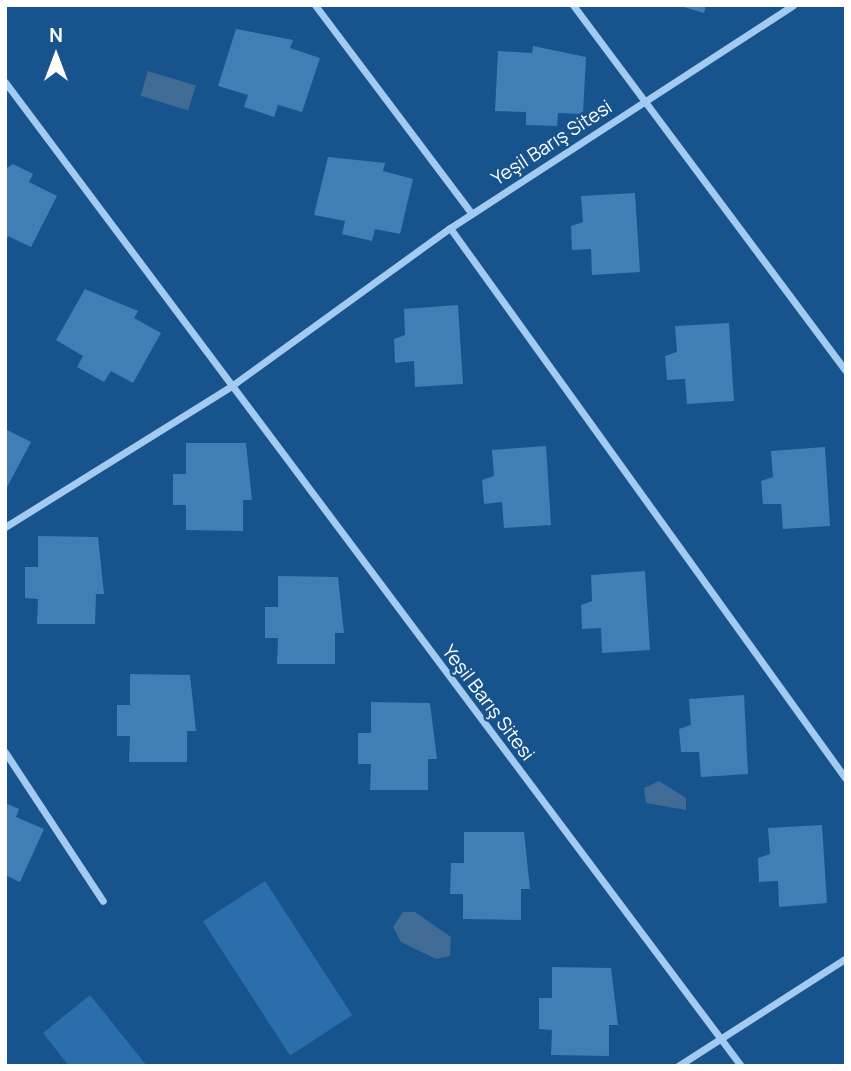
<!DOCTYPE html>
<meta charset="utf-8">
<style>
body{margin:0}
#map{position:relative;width:851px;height:1071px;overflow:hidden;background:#17548e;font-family:Manrope,sans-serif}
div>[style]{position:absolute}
.green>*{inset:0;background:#2a6eac;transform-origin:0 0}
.water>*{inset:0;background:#3f6b95;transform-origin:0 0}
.building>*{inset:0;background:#407eb6}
.minor>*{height:7px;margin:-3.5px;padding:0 3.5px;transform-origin:3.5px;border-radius:3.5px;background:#a3cbef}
span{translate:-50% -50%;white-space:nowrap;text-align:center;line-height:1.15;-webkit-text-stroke:5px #17548e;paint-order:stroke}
.street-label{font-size:19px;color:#fff}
.frame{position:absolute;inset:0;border:7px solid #fff;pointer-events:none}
.north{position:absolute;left:21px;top:21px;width:70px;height:70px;-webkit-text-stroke:5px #17548e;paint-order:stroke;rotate:0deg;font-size:19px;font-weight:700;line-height:28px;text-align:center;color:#fff}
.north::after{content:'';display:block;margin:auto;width:24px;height:32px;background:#fff;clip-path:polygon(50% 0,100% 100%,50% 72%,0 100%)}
</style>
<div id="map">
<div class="green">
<div style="left:265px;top:881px;width:160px;height:74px;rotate:57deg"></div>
<div style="clip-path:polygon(90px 995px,147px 1066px,69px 1066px,43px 1033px)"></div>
</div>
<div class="water">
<div style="left:148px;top:71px;width:50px;height:26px;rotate:17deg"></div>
<div style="clip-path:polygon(659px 781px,686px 798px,686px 810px,646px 803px,644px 788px)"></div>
<div style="clip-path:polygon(403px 912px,415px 912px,451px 937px,450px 956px,436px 959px,401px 942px,393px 927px)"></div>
</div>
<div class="building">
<div style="clip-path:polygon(677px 5px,706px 5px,704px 13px)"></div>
<div style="clip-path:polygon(236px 29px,293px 40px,290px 48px,320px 58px,302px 112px,278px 105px,274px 117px,244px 107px,248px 95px,218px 86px)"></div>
<div style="clip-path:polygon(533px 46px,586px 57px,583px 114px,558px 113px,557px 126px,526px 125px,526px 112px,495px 111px,498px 51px,532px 53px)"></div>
<div style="clip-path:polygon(328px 157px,385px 163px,383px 171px,413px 179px,400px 234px,375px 229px,372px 241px,342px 234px,345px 221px,314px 215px)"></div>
<div style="clip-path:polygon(13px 164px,33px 174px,29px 182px,57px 196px,31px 247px,8px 236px,5px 243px,5px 169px)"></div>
<div style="clip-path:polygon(635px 193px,640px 272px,592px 275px,591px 249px,572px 250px,571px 226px,583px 222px,581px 196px)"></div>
<div style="clip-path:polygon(85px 289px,138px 311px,134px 318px,161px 333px,133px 383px,111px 371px,104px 382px,77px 367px,83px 356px,56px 340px)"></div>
<div style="clip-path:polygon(458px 305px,463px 384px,415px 387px,414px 361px,395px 363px,394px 339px,405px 335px,404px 309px)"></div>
<div style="clip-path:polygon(729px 323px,734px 401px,687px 404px,685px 379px,667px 380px,665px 356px,677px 352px,675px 326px)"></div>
<div style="clip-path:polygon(5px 429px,31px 442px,5px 491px)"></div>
<div style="clip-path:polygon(186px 443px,246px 443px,252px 500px,243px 500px,243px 531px,186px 530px,186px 505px,173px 505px,173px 474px,186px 474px)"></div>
<div style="clip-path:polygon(546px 446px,551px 525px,504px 528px,502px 502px,484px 504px,482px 480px,494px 476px,492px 450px)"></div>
<div style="clip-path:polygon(825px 447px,830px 526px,783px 529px,781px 504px,763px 504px,761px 481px,773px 477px,771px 451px)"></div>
<div style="clip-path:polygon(38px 536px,98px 537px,104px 594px,96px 594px,95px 624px,37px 624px,38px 599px,25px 598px,25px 567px,38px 567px)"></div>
<div style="clip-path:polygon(645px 571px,650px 650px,602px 653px,601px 628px,582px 629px,581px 605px,592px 601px,591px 575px)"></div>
<div style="clip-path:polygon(278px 576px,338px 577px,344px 633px,335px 633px,335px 664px,277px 664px,278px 638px,265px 638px,265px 607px,278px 607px)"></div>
<div style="clip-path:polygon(130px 674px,190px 675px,196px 731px,187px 731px,187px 762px,129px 762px,130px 736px,117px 736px,117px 705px,130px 705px)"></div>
<div style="clip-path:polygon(744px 695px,748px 774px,701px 777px,699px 752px,681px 752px,679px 729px,691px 725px,689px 699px)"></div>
<div style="clip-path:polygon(371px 702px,430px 703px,437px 759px,428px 759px,428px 790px,370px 790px,371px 764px,358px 764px,358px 733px,371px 733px)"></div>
<div style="clip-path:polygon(5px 803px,19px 809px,16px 817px,44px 829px,20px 882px,5px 875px)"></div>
<div style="clip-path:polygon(822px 825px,827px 903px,779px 907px,778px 881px,759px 882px,758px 858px,770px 854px,768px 828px)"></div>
<div style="clip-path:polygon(464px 832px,524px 832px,530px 889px,521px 889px,521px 920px,463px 919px,463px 894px,450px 894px,451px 863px,464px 863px)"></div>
<div style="clip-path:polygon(552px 967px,611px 968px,618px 1025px,609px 1025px,609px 1056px,551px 1055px,552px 1030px,539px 1029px,539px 998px,552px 998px)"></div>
</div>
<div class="minor">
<div style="left:315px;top:5px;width:261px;rotate:53.1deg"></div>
<div style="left:573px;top:5px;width:457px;rotate:53.3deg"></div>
<div style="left:5px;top:82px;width:1229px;rotate:53.2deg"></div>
<div style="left:450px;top:228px;width:679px;rotate:54.3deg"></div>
<div style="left:5px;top:527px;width:265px;rotate:-31.9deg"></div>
<div style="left:230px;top:387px;width:271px;rotate:-35.9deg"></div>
<div style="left:450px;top:228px;width:409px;rotate:-33deg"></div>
<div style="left:5px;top:752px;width:178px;rotate:56.7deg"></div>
<div style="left:678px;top:1066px;width:200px;rotate:-32.7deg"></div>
</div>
<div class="street-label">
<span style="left:552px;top:143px;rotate:-33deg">Yeşil Barış Sitesi</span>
<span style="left:488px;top:703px;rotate:53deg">Yeşil Barış Sitesi</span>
</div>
<div class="frame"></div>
<div class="north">N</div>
</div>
